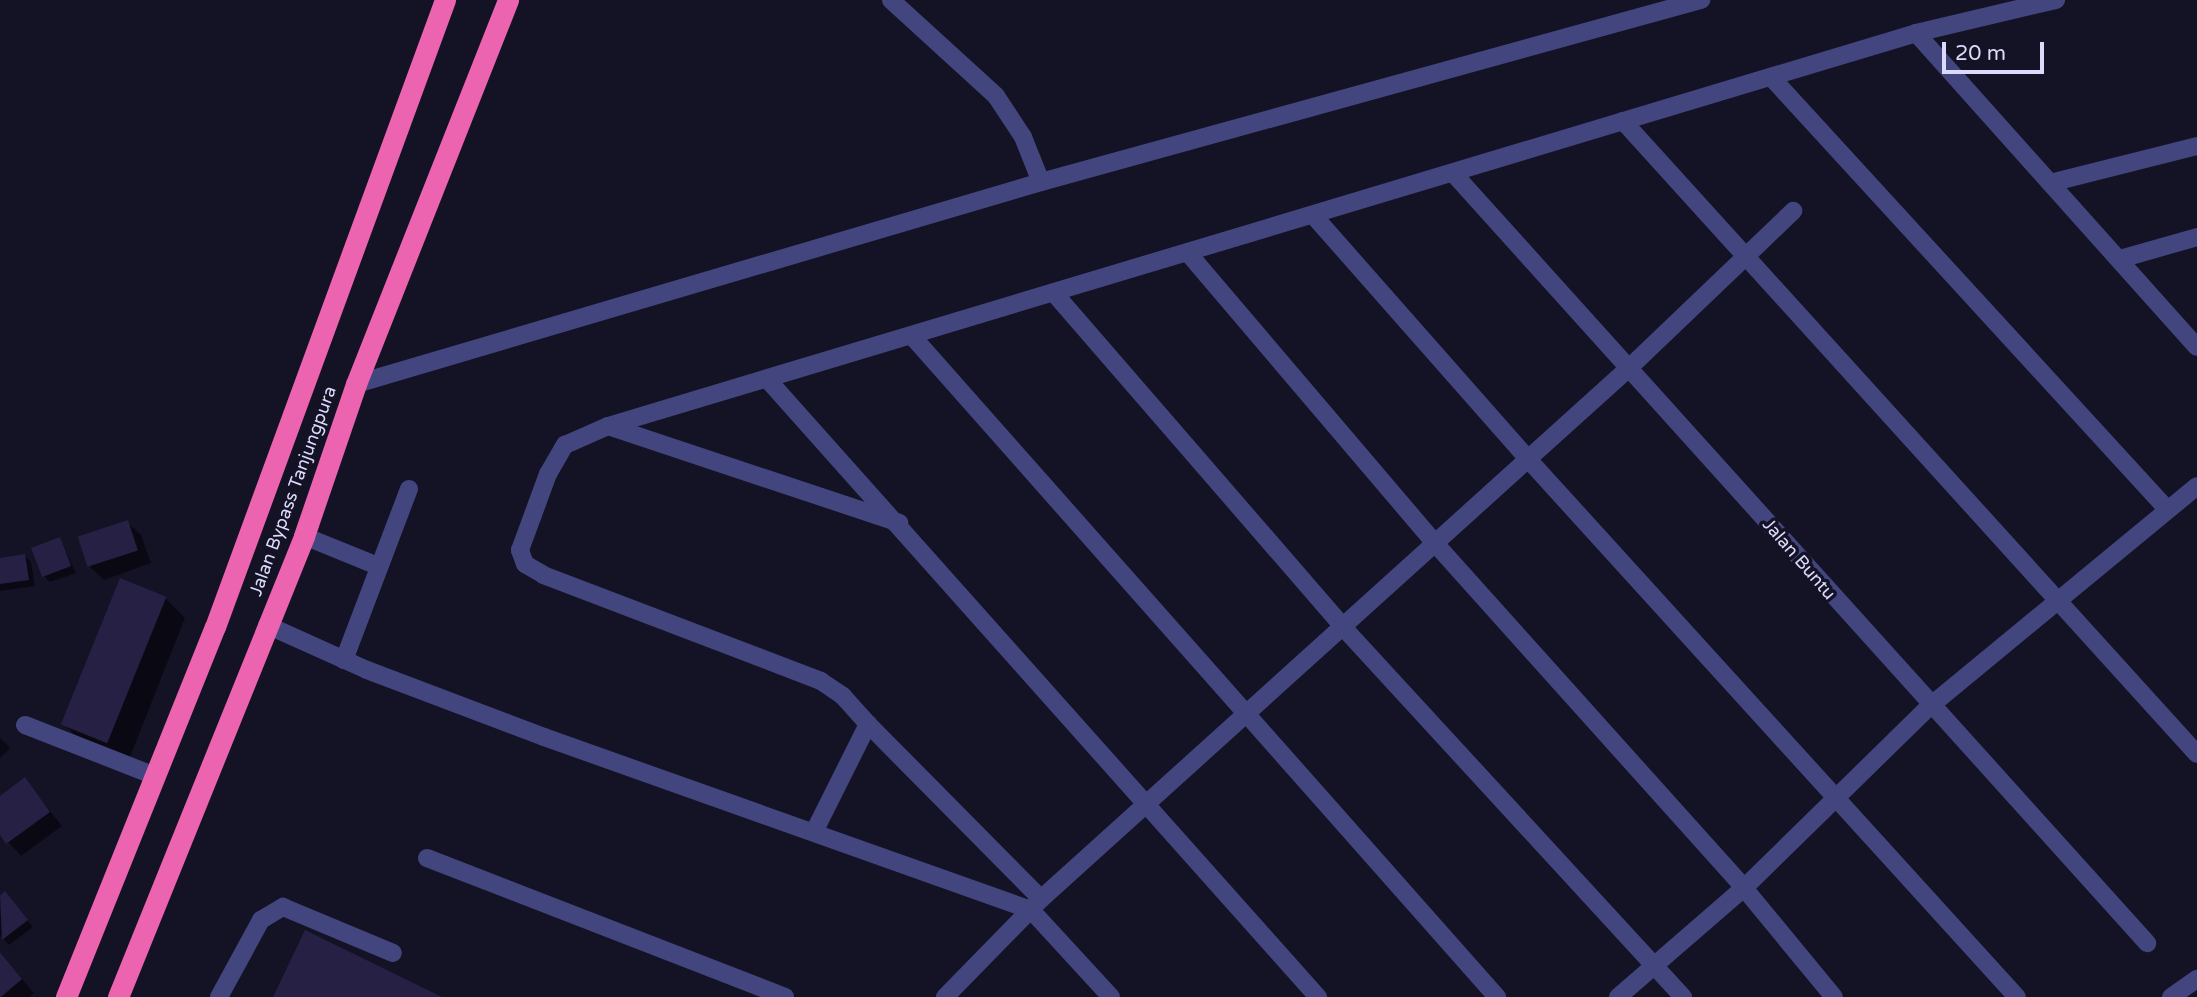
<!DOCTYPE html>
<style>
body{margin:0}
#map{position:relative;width:2197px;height:997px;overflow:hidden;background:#141225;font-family:"Varela Round",sans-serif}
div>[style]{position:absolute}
.shadow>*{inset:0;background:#0007}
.building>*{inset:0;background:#252044;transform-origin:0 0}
.minor>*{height:18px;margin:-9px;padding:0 9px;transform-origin:9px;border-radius:9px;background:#43457e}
.highway>*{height:21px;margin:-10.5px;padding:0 10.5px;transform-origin:10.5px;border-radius:10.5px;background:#ec64af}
span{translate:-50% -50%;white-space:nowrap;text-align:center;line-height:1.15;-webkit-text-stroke:7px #141225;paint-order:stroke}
.street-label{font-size:18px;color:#dcdafb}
.scale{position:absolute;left:1942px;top:42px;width:102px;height:32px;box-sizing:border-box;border:4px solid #dcdafb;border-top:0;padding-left:9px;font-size:21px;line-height:24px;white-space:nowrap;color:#dcdafb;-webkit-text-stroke:5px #141225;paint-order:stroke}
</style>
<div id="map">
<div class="shadow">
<div style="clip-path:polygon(127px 522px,141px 535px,151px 563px,104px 580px,90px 567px)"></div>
<div style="clip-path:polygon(60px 539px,76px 573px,50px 582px,44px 576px)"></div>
<div style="clip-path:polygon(25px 556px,31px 562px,35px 586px,0 591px,0 560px)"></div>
<div style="clip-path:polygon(165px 598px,185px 618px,128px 762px,84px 744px,64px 724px)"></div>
<div style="clip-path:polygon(0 738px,10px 748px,0 758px)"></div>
<div style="clip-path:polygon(25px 780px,62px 826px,21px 856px,0 833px,0 798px)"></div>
<div style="clip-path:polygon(5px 894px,33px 927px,9px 945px,0 935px,0 898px)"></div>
<div style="clip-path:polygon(0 952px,34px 993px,30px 997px,0 997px)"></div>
</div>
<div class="building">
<div style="left:128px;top:520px;width:32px;height:53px;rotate:72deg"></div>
<div style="left:60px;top:537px;width:31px;height:31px;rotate:69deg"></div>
<div style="clip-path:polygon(25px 554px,29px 580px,0 584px,0 558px)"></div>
<div style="left:120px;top:578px;width:50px;height:158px;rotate:22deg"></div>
<div style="clip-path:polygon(25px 777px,50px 812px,6px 844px,0 835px,0 796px)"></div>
<div style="clip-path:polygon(5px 891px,28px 920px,2px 940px,0 896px)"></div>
<div style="clip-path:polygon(305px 930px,442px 997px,273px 997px)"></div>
<div style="clip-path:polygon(0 952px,22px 979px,1px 997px,0 997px)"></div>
</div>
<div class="minor">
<div style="left:891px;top:0;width:142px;rotate:42.4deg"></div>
<div style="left:996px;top:96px;width:49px;rotate:56.6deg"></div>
<div style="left:1023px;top:137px;width:48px;rotate:68.2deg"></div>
<div style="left:1916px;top:33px;width:421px;rotate:48.2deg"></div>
<div style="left:1771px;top:77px;width:586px;rotate:47.49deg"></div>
<div style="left:1623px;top:121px;width:854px;rotate:47.8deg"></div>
<div style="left:1453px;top:173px;width:1037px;rotate:47.97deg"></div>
<div style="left:2050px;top:183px;width:152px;rotate:-14.1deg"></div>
<div style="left:1313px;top:215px;width:324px;rotate:48.6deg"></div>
<div style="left:1527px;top:458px;width:728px;rotate:47.73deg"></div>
<div style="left:1188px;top:253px;width:378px;rotate:49.6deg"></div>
<div style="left:1433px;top:541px;width:466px;rotate:48.1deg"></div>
<div style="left:1744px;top:888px;width:141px;rotate:50.5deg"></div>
<div style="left:2120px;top:259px;width:80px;rotate:-15.9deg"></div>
<div style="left:1054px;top:293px;width:440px;rotate:49.1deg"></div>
<div style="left:1342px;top:626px;width:504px;rotate:47.41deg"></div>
<div style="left:912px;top:336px;width:883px;rotate:48.49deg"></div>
<div style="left:768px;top:380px;width:827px;rotate:48.29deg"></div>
<div style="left:356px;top:384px;width:714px;rotate:-16.43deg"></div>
<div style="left:1041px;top:182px;width:685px;rotate:-15.42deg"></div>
<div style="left:608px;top:426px;width:1366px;rotate:-16.72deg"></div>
<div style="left:1916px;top:33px;width:144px;rotate:-13.3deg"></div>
<div style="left:304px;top:536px;width:80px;rotate:22.1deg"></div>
<div style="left:267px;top:625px;width:110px;rotate:24.2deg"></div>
<div style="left:367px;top:670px;width:189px;rotate:20.7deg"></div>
<div style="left:544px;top:737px;width:517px;rotate:19.56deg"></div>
<div style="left:1031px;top:910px;width:118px;rotate:47.4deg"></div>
<div style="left:344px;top:660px;width:183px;rotate:-69.2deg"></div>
<div style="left:868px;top:724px;width:246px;rotate:45.3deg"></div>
<div style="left:25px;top:725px;width:140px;rotate:21.4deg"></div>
<div style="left:814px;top:832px;width:121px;rotate:-63.4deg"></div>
<div style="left:868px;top:724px;width:38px;rotate:-132deg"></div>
<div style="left:843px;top:696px;width:27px;rotate:-146deg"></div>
<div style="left:821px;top:681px;width:297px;rotate:-159.1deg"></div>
<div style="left:544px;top:575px;width:22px;rotate:-150deg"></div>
<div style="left:525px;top:564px;width:15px;rotate:-110deg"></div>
<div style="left:520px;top:550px;width:81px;rotate:-69.8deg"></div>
<div style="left:548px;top:474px;width:34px;rotate:-60deg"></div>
<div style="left:565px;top:445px;width:47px;rotate:-23.8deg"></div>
<div style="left:608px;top:426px;width:307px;rotate:18.4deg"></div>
<div style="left:427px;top:858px;width:384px;rotate:21.2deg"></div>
<div style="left:219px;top:997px;width:88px;rotate:-61.4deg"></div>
<div style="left:261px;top:920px;width:26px;rotate:-31deg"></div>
<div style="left:283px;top:907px;width:119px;rotate:22.7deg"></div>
<div style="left:945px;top:997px;width:137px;rotate:-45.6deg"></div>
<div style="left:1041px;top:899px;width:794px;rotate:-42.09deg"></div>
<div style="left:1630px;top:367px;width:226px;rotate:-43.7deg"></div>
<div style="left:1618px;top:997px;width:167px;rotate:-40.9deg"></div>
<div style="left:1744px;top:888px;width:259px;rotate:-44.4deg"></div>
<div style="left:1929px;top:707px;width:347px;rotate:-39.5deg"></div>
<div style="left:2171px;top:997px;width:32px;rotate:-35deg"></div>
</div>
<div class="highway">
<div style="left:66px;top:997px;width:399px;rotate:-68.1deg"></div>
<div style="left:215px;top:627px;width:668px;rotate:-69.86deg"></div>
<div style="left:118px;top:997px;width:497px;rotate:-68deg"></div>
<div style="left:304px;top:536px;width:161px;rotate:-71.1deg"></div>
<div style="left:356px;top:384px;width:413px;rotate:-68.4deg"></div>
</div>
<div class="street-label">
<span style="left:293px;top:491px;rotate:-70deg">Jalan Bypass Tanjungpura</span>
<span style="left:1799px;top:559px;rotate:49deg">Jalan Buntu</span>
</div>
<div class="scale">20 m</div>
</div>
